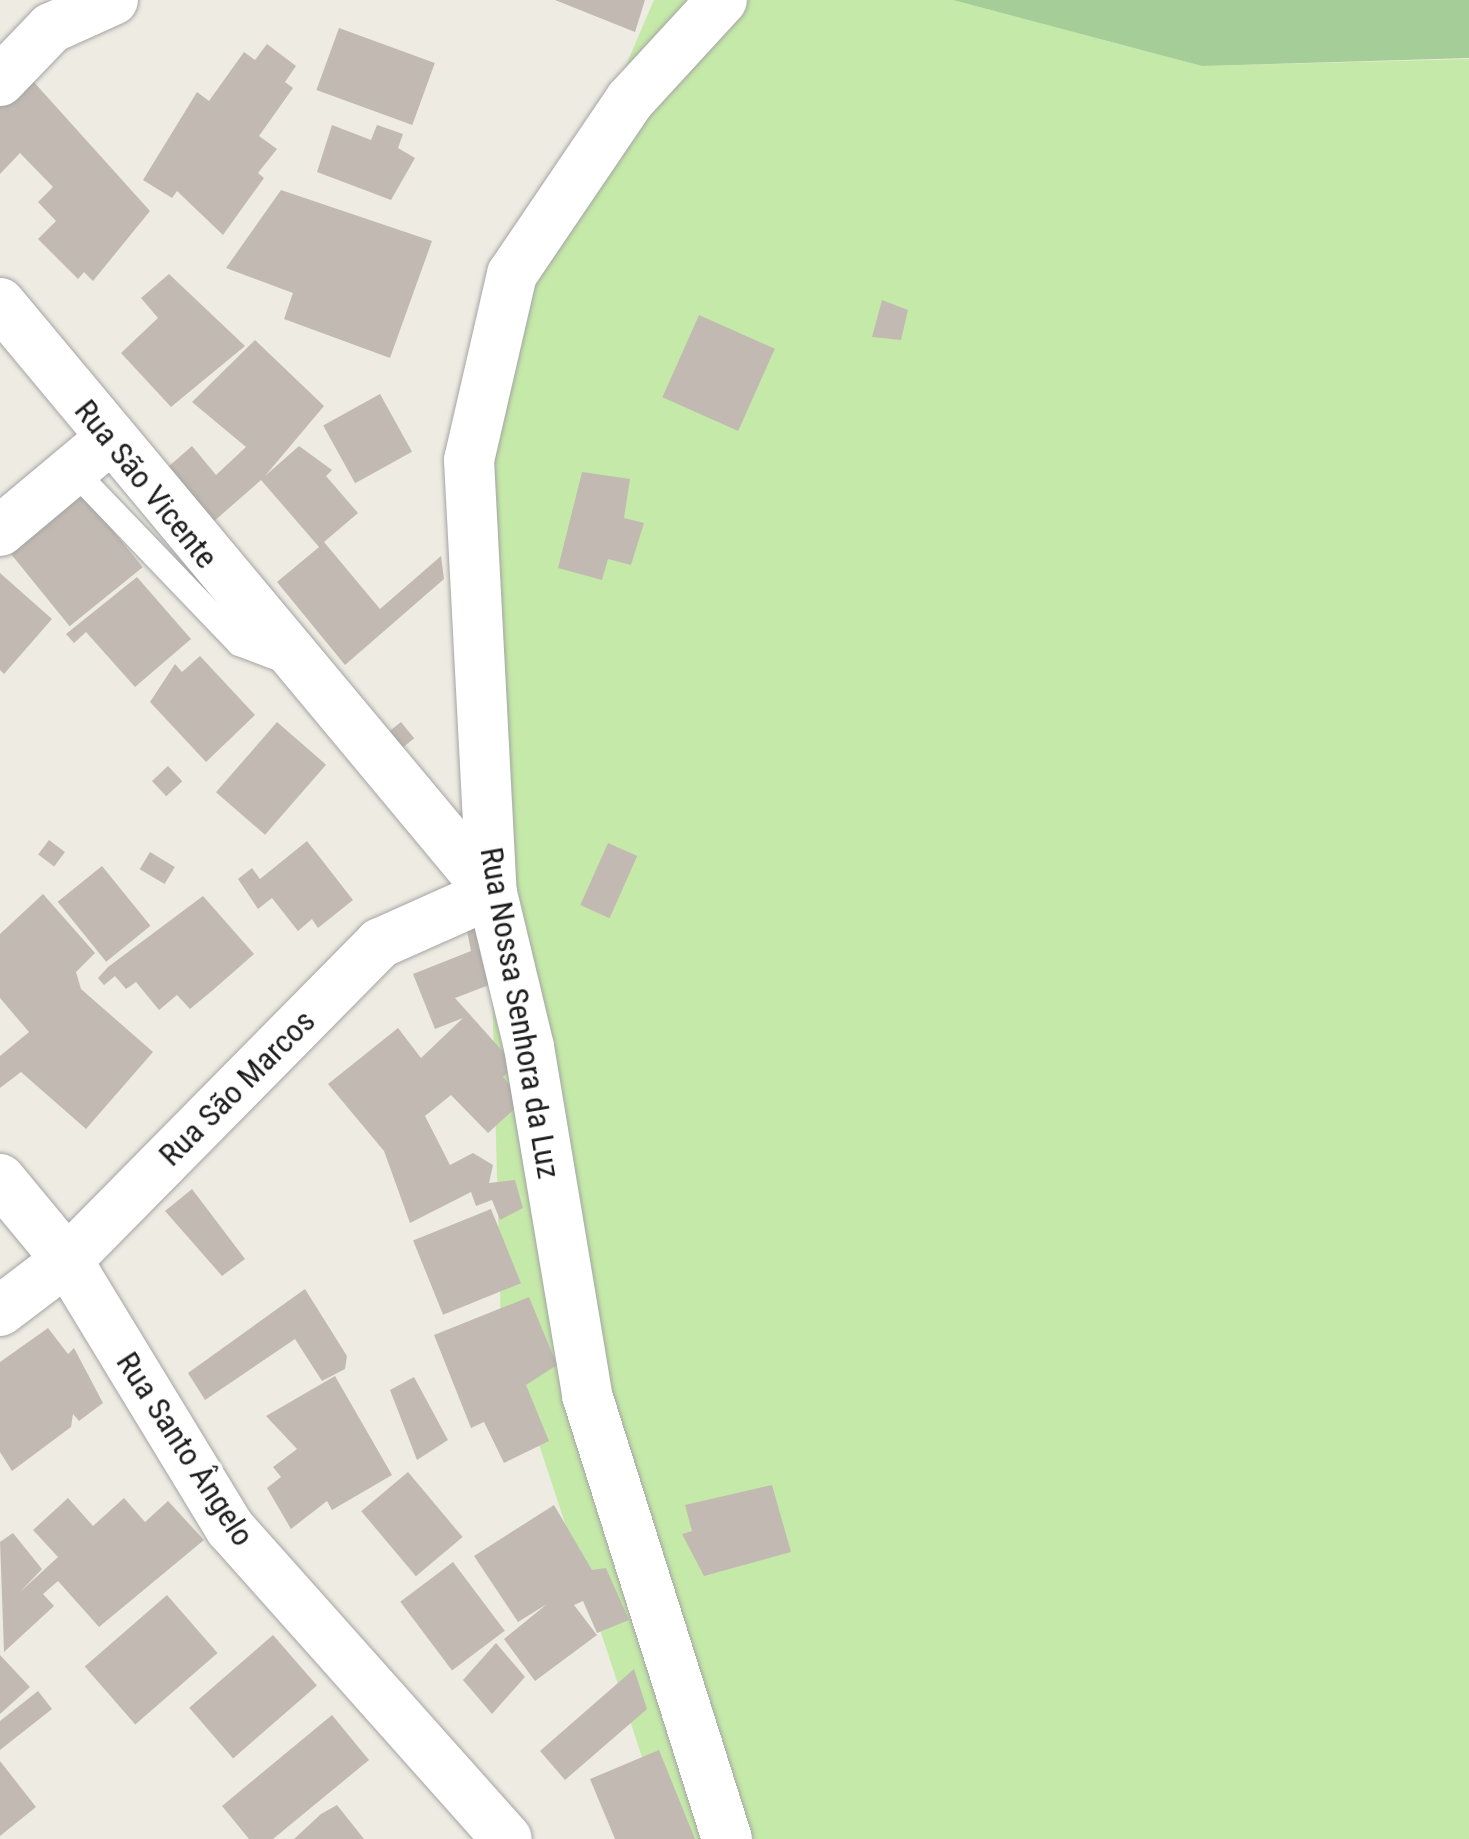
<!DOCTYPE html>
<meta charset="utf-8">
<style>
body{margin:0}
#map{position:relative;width:1469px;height:1839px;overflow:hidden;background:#eeebe2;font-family:"Roboto Condensed",sans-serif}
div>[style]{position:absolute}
.grass>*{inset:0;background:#c5e9a8}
.forest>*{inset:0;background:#a5cd97}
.building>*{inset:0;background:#c2bab2;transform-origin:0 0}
.roads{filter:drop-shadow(0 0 2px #a4a4a4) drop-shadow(0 0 2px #a4a4a4)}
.service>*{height:25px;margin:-12.5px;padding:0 12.5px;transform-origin:12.5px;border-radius:12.5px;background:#fff}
.minor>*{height:50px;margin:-25px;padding:0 25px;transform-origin:25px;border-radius:25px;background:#fff}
span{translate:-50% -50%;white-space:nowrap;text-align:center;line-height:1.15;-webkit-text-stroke:8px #fff;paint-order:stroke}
.street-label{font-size:32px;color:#1d1d1d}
</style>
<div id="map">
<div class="grass">
<div style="clip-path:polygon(654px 0,953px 0,1202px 66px,1469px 59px,1469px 1839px,669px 1839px,501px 1329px,477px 412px)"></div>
</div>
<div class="forest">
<div style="clip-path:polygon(953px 0,1469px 0,1469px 58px,1202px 66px)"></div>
</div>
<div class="building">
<div style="clip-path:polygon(555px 0,645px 0,635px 32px)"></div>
<div style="left:339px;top:28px;width:102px;height:66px;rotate:20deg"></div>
<div style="clip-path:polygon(267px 44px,296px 66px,285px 82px,293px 88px,259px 136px,277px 149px,258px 173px,264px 178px,223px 235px,177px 191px,172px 198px,143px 180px,197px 92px,209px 101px,244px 52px,255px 60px)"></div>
<div style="clip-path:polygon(32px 80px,150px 211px,93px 281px,84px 272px,78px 279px,38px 239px,56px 221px,38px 202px,53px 187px,20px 153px,0 174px,0 105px)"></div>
<div style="clip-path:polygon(332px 125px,371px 140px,377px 125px,403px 134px,398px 148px,415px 158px,391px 200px,317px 172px)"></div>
<div style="clip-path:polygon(281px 190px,432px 241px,390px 358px,284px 319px,293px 293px,226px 268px)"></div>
<div style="clip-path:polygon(169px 274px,245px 346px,171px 407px,121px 353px,158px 318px,141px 298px)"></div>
<div style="clip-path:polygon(882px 300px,908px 310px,901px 340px,872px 337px)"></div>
<div style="left:699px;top:315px;width:83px;height:90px;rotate:24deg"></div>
<div style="clip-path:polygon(255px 340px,324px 406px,265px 476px,299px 446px,332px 470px,326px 476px,358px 513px,324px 542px,380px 609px,441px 556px,444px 579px,345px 665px,277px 582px,319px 547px,261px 480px,212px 523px,168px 467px,192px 446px,216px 475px,246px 447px,192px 402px)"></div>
<div style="left:380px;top:394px;width:66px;height:65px;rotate:61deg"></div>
<div style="clip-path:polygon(582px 472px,630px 479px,624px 518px,644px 523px,631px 565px,608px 559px,602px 580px,558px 568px)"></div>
<div style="left:81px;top:491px;width:98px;height:94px;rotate:51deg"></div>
<div style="clip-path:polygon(0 573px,52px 619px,4px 674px,0 670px)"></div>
<div style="clip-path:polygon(137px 577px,191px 639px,135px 687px,86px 632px,74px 643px,66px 634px)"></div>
<div style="clip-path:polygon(200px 656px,255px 715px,206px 762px,150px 702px,175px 664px,182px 672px)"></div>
<div style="left:277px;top:722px;width:65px;height:93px;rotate:41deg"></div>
<div style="left:401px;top:722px;width:21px;height:18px;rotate:51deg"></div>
<div style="left:168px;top:766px;width:21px;height:22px;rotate:47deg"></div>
<div style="left:49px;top:840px;width:20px;height:18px;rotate:37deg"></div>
<div style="clip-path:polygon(307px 841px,353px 900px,318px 928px,312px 919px,298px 931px,272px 898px,258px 909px,238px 879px,252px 868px,260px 879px)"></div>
<div style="left:608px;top:843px;width:32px;height:68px;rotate:24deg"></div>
<div style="left:150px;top:852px;width:29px;height:20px;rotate:31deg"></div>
<div style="left:102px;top:866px;width:77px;height:57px;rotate:51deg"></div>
<div style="clip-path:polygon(43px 894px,95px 953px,76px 972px,81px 989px,153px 1052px,86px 1129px,21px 1072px,0 1088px,0 1056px,29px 1032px,0 998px,0 934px)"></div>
<div style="clip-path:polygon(203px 896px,254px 954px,213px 990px,190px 1009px,177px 995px,159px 1010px,136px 982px,126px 989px,115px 976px,104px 985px,98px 978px,108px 967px)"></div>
<div style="clip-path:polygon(485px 920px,497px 982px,455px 998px,515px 1065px,503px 1077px,523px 1101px,488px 1133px,451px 1095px,425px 1116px,450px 1165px,473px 1153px,493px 1165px,489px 1183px,515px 1180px,523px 1208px,500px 1220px,492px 1200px,476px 1206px,471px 1192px,410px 1223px,384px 1151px,328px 1084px,398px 1028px,421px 1058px,463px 1018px,435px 1029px,413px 974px,471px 951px,466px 926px)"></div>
<div style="clip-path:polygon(192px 1189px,245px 1259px,222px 1276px,165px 1211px)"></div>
<div style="left:491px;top:1209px;width:80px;height:84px;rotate:68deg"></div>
<div style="clip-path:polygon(305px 1289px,347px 1356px,345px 1369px,322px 1381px,295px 1339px,205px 1400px,188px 1373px)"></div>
<div style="clip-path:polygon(529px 1297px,557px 1365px,526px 1385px,549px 1441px,504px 1463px,484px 1422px,471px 1428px,434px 1335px)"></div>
<div style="clip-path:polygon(48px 1328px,68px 1354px,74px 1348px,103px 1403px,79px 1421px,73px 1414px,71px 1427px,12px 1471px,0 1452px,0 1362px)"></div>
<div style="clip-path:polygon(335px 1376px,392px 1475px,332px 1510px,327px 1501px,291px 1529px,267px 1488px,281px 1477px,273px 1467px,297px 1449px,266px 1416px)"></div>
<div style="clip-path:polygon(414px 1377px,448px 1440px,417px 1460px,390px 1390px)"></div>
<div style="left:408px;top:1472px;width:85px;height:61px;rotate:50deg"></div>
<div style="clip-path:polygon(772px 1485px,791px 1552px,704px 1576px,682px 1534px,692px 1531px,685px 1505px)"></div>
<div style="clip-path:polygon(68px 1498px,93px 1526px,124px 1498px,145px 1522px,168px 1501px,204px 1540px,99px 1627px,58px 1581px,43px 1594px,54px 1606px,4px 1652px,0 1542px,13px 1533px,42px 1569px,20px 1592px,58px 1557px,33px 1530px)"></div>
<div style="clip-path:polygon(554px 1505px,592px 1570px,606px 1568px,629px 1620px,597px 1633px,583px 1601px,574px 1605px,597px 1635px,535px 1681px,504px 1639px,547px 1604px,518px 1622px,474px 1556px)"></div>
<div style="left:453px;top:1562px;width:86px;height:66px;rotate:53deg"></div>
<div style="left:167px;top:1595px;width:77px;height:109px;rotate:49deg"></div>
<div style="left:273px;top:1635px;width:67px;height:111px;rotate:49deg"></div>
<div style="clip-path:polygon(496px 1643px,525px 1677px,492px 1714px,463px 1680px)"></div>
<div style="clip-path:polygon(0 1655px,30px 1687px,0 1714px)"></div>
<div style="clip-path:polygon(634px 1669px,647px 1709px,565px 1780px,540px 1751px)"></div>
<div style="clip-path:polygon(38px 1691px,52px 1709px,0 1750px,0 1721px)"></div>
<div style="clip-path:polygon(332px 1715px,369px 1760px,273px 1839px,249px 1839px,222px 1806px)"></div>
<div style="clip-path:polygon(659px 1750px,695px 1839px,615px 1839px,590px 1779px)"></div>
<div style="clip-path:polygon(0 1761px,36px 1807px,0 1836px)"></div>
<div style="clip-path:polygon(337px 1805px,364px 1839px,294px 1839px,321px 1814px)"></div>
</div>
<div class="roads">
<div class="service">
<div style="left:73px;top:470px;width:240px;rotate:46.2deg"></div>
<div style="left:239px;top:643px;width:53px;rotate:20.8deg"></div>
</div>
<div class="minor">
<div style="left:722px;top:0;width:136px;rotate:132.6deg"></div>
<div style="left:630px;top:100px;width:210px;rotate:124.1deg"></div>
<div style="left:512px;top:274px;width:191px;rotate:103deg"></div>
<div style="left:469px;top:460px;width:434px;rotate:87deg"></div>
<div style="left:492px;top:893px;width:158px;rotate:76.5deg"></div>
<div style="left:529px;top:1047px;width:353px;rotate:80.5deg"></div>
<div style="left:587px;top:1395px;width:466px;rotate:72.5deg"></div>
<div style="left:0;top:81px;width:74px;rotate:-46.1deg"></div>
<div style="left:51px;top:28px;width:68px;rotate:-24.3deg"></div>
<div style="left:0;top:303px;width:768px;rotate:50.18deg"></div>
<div style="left:492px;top:893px;width:123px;rotate:155.9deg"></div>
<div style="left:380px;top:943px;width:445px;rotate:134.6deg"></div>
<div style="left:67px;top:1260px;width:84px;rotate:142.7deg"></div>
<div style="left:0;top:531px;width:143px;rotate:-39.9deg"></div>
<div style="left:0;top:1179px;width:105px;rotate:50.4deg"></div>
<div style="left:67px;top:1260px;width:314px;rotate:58.7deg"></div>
<div style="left:230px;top:1528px;width:416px;rotate:48.3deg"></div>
</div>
</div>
<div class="street-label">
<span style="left:146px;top:484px;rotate:51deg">Rua São Vicente</span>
<span style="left:520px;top:1013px;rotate:80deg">Rua Nossa Senhora da Luz</span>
<span style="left:237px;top:1088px;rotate:-45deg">Rua São Marcos</span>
<span style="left:185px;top:1449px;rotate:57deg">Rua Santo Ângelo</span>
</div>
</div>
